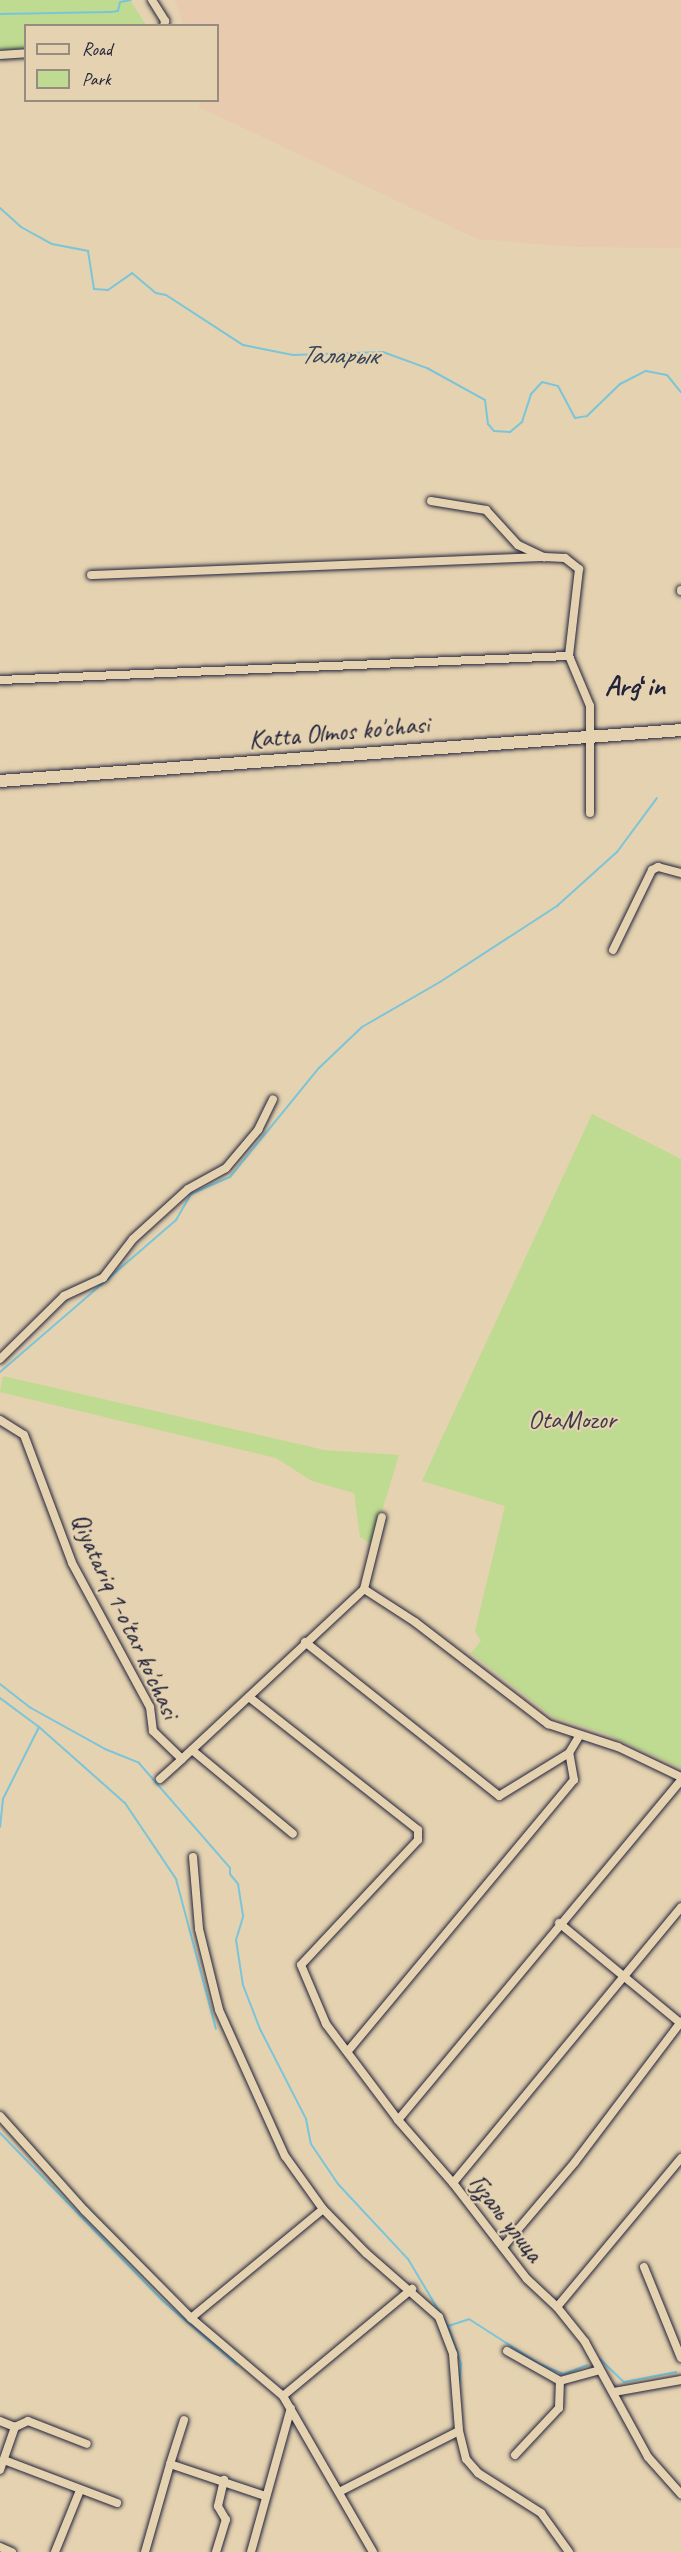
<!DOCTYPE html>
<meta charset="utf-8">
<style>
body{margin:0}
#map{position:relative;width:681px;height:2552px;overflow:hidden;background:#e4d2b0;font-family:Caveat,sans-serif}
div>[style]{position:absolute}
.built>*{inset:0;background:#e8caaf}
.green>*{inset:0;background:#bfda91}
.stream>*{height:2px;margin:-1px;padding:0 1px;transform-origin:1px;border-radius:1px;background:#7ac5d9}
.roads{filter:drop-shadow(0 0 2px #22223b) drop-shadow(0 0 2px #22223b)}
.street>*{height:8px;margin:-4px;padding:0 4px;transform-origin:4px;border-radius:4px;background:#e4d2b0}
.secondary>*{height:12px;margin:-6px;padding:0 6px;transform-origin:6px;border-radius:6px;background:#e4d2b0}
span{translate:-50% -50%;white-space:nowrap;text-align:center;line-height:1.15;-webkit-text-stroke:4.5px #e4d2b0;paint-order:stroke}
.street-label{font-size:26px;color:#22223b}
.park-label{font-size:26px;color:#3a3e48}
.water-label{font-size:27px;color:#34435b;font-style:italic}
.quarter-label{font-size:28px;color:#22223b;font-weight:700}
.legend{position:absolute;left:24px;top:24px;width:195px;height:78px;box-sizing:border-box;background:#e4d2b0;border:2px solid #968c81;margin:0;padding:8px 10px;list-style:none;font-size:18px;color:#22223b}
.legend li{display:flex;align-items:center;gap:12px;height:30px}
.legend b{width:30px;border:2px solid #968c81}
</style>
<div id="map">
<div class="built">
<div style="clip-path:polygon(175px 0,681px 0,681px 248px,576px 247px,477px 239px,199px 107px,199px 101px,218px 100px,218px 26px,183px 25px)"></div>
</div>
<div class="green">
<div style="clip-path:polygon(0 0,130px 0,146px 25px,26px 26px,25px 57px,0 60px)"></div>
<div style="clip-path:polygon(592px 1114px,681px 1159px,681px 1768px,604px 1733px,553px 1717px,471px 1653px,481px 1641px,475px 1631px,505px 1506px,422px 1481px)"></div>
<div style="clip-path:polygon(3px 1376px,324px 1450px,399px 1455px,372px 1544px,360px 1537px,354px 1493px,312px 1481px,276px 1458px,0 1392px)"></div>
</div>
<div class="stream">
<div style="left:0;top:14px;width:111px;rotate:-1deg"></div>
<div style="left:111px;top:12px;width:7px;rotate:-8deg"></div>
<div style="left:118px;top:11px;width:9px;rotate:-77deg"></div>
<div style="left:120px;top:2px;width:11px;rotate:-10deg"></div>
<div style="left:0;top:208px;width:28px;rotate:42deg"></div>
<div style="left:21px;top:227px;width:35px;rotate:29deg"></div>
<div style="left:52px;top:244px;width:37px;rotate:11deg"></div>
<div style="left:88px;top:251px;width:38px;rotate:81deg"></div>
<div style="left:94px;top:289px;width:14px;rotate:4deg"></div>
<div style="left:108px;top:290px;width:29px;rotate:-35deg"></div>
<div style="left:132px;top:273px;width:31px;rotate:40deg"></div>
<div style="left:156px;top:293px;width:10px;rotate:11deg"></div>
<div style="left:166px;top:295px;width:92px;rotate:33deg"></div>
<div style="left:243px;top:345px;width:51px;rotate:11.3deg"></div>
<div style="left:293px;top:355px;width:90px;rotate:-1.9deg"></div>
<div style="left:383px;top:352px;width:47px;rotate:20deg"></div>
<div style="left:427px;top:368px;width:66px;rotate:28.9deg"></div>
<div style="left:485px;top:400px;width:24px;rotate:83deg"></div>
<div style="left:488px;top:424px;width:9px;rotate:49deg"></div>
<div style="left:494px;top:431px;width:16px;rotate:4deg"></div>
<div style="left:510px;top:432px;width:16px;rotate:-40deg"></div>
<div style="left:522px;top:422px;width:29px;rotate:-72deg"></div>
<div style="left:531px;top:394px;width:16px;rotate:-47deg"></div>
<div style="left:542px;top:382px;width:16px;rotate:14deg"></div>
<div style="left:558px;top:386px;width:36px;rotate:62deg"></div>
<div style="left:575px;top:418px;width:12px;rotate:-9deg"></div>
<div style="left:587px;top:416px;width:46px;rotate:-44.1deg"></div>
<div style="left:620px;top:384px;width:29px;rotate:-27deg"></div>
<div style="left:646px;top:371px;width:21px;rotate:11deg"></div>
<div style="left:667px;top:375px;width:22px;rotate:51deg"></div>
<div style="left:0;top:1372px;width:233px;rotate:-40.8deg"></div>
<div style="left:176px;top:1220px;width:30px;rotate:-60deg"></div>
<div style="left:191px;top:1194px;width:43px;rotate:-23.6deg"></div>
<div style="left:230px;top:1177px;width:141px;rotate:-50.8deg"></div>
<div style="left:319px;top:1068px;width:59px;rotate:-43.6deg"></div>
<div style="left:362px;top:1027px;width:90px;rotate:-30deg"></div>
<div style="left:440px;top:982px;width:140px;rotate:-33deg"></div>
<div style="left:557px;top:906px;width:81px;rotate:-42deg"></div>
<div style="left:617px;top:852px;width:67px;rotate:-53.5deg"></div>
<div style="left:0;top:1684px;width:39px;rotate:38deg"></div>
<div style="left:31px;top:1708px;width:85px;rotate:29deg"></div>
<div style="left:105px;top:1749px;width:35px;rotate:22deg"></div>
<div style="left:138px;top:1762px;width:140px;rotate:49deg"></div>
<div style="left:230px;top:1868px;width:6px;rotate:90deg"></div>
<div style="left:230px;top:1874px;width:13px;rotate:51deg"></div>
<div style="left:238px;top:1884px;width:33px;rotate:81deg"></div>
<div style="left:243px;top:1917px;width:24px;rotate:107deg"></div>
<div style="left:236px;top:1940px;width:46px;rotate:81.2deg"></div>
<div style="left:243px;top:1985px;width:47px;rotate:68.9deg"></div>
<div style="left:260px;top:2029px;width:101px;rotate:62.9deg"></div>
<div style="left:306px;top:2119px;width:25px;rotate:79deg"></div>
<div style="left:311px;top:2144px;width:48px;rotate:56deg"></div>
<div style="left:338px;top:2184px;width:103px;rotate:47deg"></div>
<div style="left:408px;top:2259px;width:78px;rotate:59.2deg"></div>
<div style="left:448px;top:2326px;width:22px;rotate:-18deg"></div>
<div style="left:469px;top:2319px;width:83px;rotate:32.7deg"></div>
<div style="left:539px;top:2364px;width:27px;rotate:22deg"></div>
<div style="left:564px;top:2374px;width:25px;rotate:-21deg"></div>
<div style="left:0;top:1698px;width:49px;rotate:36.6deg"></div>
<div style="left:39px;top:1727px;width:80px;rotate:116.6deg"></div>
<div style="left:3px;top:1799px;width:28px;rotate:96deg"></div>
<div style="left:39px;top:1727px;width:115px;rotate:41.5deg"></div>
<div style="left:125px;top:1803px;width:92px;rotate:56.1deg"></div>
<div style="left:176px;top:1879px;width:155px;rotate:75.1deg"></div>
<div style="left:0;top:2133px;width:235px;rotate:45.9deg"></div>
<div style="left:164px;top:2302px;width:96px;rotate:40.8deg"></div>
<div style="left:448px;top:2326px;width:40px;rotate:71.1deg"></div>
<div style="left:461px;top:2364px;width:23px;rotate:95deg"></div>
<div style="left:600px;top:2359px;width:33px;rotate:44deg"></div>
<div style="left:624px;top:2382px;width:53px;rotate:-10.9deg"></div>
</div>
<div class="roads">
<div class="street">
<div style="left:152px;top:0;width:25px;rotate:58deg"></div>
<div style="left:165px;top:21px;width:5px;rotate:101deg"></div>
<div style="left:0;top:55px;width:26px;rotate:-4deg"></div>
<div style="left:431px;top:501px;width:56px;rotate:9.3deg"></div>
<div style="left:486px;top:510px;width:47px;rotate:47.6deg"></div>
<div style="left:518px;top:545px;width:29px;rotate:25deg"></div>
<div style="left:544px;top:557px;width:21px;rotate:3deg"></div>
<div style="left:565px;top:558px;width:18px;rotate:38deg"></div>
<div style="left:579px;top:569px;width:88px;rotate:96.6deg"></div>
<div style="left:569px;top:656px;width:54px;rotate:67.2deg"></div>
<div style="left:590px;top:706px;width:107px;rotate:90deg"></div>
<div style="left:91px;top:575px;width:453px;rotate:-2.3deg"></div>
<div style="left:681px;top:590px;width:1px;rotate:90deg"></div>
<div style="left:0;top:680px;width:570px;rotate:-2.42deg"></div>
<div style="left:613px;top:950px;width:89px;rotate:-64deg"></div>
<div style="left:652px;top:870px;width:7px;rotate:-27deg"></div>
<div style="left:658px;top:867px;width:24px;rotate:15deg"></div>
<div style="left:0;top:1359px;width:90px;rotate:-44.5deg"></div>
<div style="left:64px;top:1296px;width:43px;rotate:-24.8deg"></div>
<div style="left:103px;top:1278px;width:49px;rotate:-52.4deg"></div>
<div style="left:133px;top:1239px;width:74px;rotate:-42.3deg"></div>
<div style="left:188px;top:1189px;width:43px;rotate:-28.9deg"></div>
<div style="left:226px;top:1168px;width:50px;rotate:-49.9deg"></div>
<div style="left:258px;top:1130px;width:34px;rotate:-64deg"></div>
<div style="left:0;top:1420px;width:28px;rotate:32deg"></div>
<div style="left:24px;top:1435px;width:137px;rotate:69.4deg"></div>
<div style="left:72px;top:1563px;width:164px;rotate:61.6deg"></div>
<div style="left:150px;top:1707px;width:24px;rotate:83deg"></div>
<div style="left:153px;top:1731px;width:40px;rotate:44deg"></div>
<div style="left:182px;top:1759px;width:249px;rotate:-43deg"></div>
<div style="left:364px;top:1589px;width:61px;rotate:32.9deg"></div>
<div style="left:415px;top:1622px;width:168px;rotate:37.5deg"></div>
<div style="left:548px;top:1724px;width:74px;rotate:18.2deg"></div>
<div style="left:618px;top:1747px;width:70px;rotate:25.5deg"></div>
<div style="left:364px;top:1589px;width:74px;rotate:-76deg"></div>
<div style="left:305px;top:1642px;width:248px;rotate:38.4deg"></div>
<div style="left:499px;top:1796px;width:82px;rotate:-31.6deg"></div>
<div style="left:569px;top:1753px;width:21px;rotate:-59deg"></div>
<div style="left:249px;top:1697px;width:215px;rotate:38.2deg"></div>
<div style="left:418px;top:1830px;width:10px;rotate:90deg"></div>
<div style="left:418px;top:1840px;width:171px;rotate:133.1deg"></div>
<div style="left:301px;top:1965px;width:64px;rotate:67deg"></div>
<div style="left:326px;top:2024px;width:120px;rotate:53.1deg"></div>
<div style="left:398px;top:2120px;width:84px;rotate:48.9deg"></div>
<div style="left:453px;top:2183px;width:121px;rotate:52.4deg"></div>
<div style="left:527px;top:2279px;width:41px;rotate:43deg"></div>
<div style="left:557px;top:2307px;width:45px;rotate:51.3deg"></div>
<div style="left:585px;top:2342px;width:131px;rotate:61.3deg"></div>
<div style="left:648px;top:2457px;width:50px;rotate:48.3deg"></div>
<div style="left:192px;top:1750px;width:131px;rotate:39.7deg"></div>
<div style="left:160px;top:1779px;width:30px;rotate:-42deg"></div>
<div style="left:193px;top:1857px;width:72px;rotate:85.2deg"></div>
<div style="left:199px;top:1929px;width:83px;rotate:76.1deg"></div>
<div style="left:219px;top:2010px;width:160px;rotate:65.7deg"></div>
<div style="left:285px;top:2156px;width:65px;rotate:54.4deg"></div>
<div style="left:323px;top:2209px;width:62px;rotate:45.7deg"></div>
<div style="left:366px;top:2253px;width:97px;rotate:41.2deg"></div>
<div style="left:439px;top:2317px;width:40px;rotate:69deg"></div>
<div style="left:453px;top:2354px;width:77px;rotate:85.5deg"></div>
<div style="left:459px;top:2431px;width:29px;rotate:76deg"></div>
<div style="left:466px;top:2459px;width:18px;rotate:49deg"></div>
<div style="left:478px;top:2473px;width:75px;rotate:32.4deg"></div>
<div style="left:541px;top:2513px;width:48px;rotate:54.3deg"></div>
<div style="left:559px;top:1923px;width:156px;rotate:39.5deg"></div>
<div style="left:348px;top:2051px;width:353px;rotate:-50.2deg"></div>
<div style="left:574px;top:1780px;width:27px;rotate:-100deg"></div>
<div style="left:0;top:2116px;width:127px;rotate:48.2deg"></div>
<div style="left:85px;top:2211px;width:151px;rotate:45.3deg"></div>
<div style="left:191px;top:2318px;width:121px;rotate:40.3deg"></div>
<div style="left:283px;top:2396px;width:180px;rotate:60deg"></div>
<div style="left:398px;top:2120px;width:442px;rotate:-50.2deg"></div>
<div style="left:453px;top:2183px;width:358px;rotate:-50.4deg"></div>
<div style="left:503px;top:2247px;width:111px;rotate:-49.7deg"></div>
<div style="left:575px;top:2162px;width:176px;rotate:-52.9deg"></div>
<div style="left:644px;top:2267px;width:98px;rotate:67.9deg"></div>
<div style="left:557px;top:2307px;width:194px;rotate:-50.2deg"></div>
<div style="left:191px;top:2318px;width:171px;rotate:-39.5deg"></div>
<div style="left:507px;top:2351px;width:61px;rotate:29.5deg"></div>
<div style="left:560px;top:2381px;width:41px;rotate:-15.4deg"></div>
<div style="left:614px;top:2392px;width:68px;rotate:-10.2deg"></div>
<div style="left:283px;top:2396px;width:168px;rotate:-39.7deg"></div>
<div style="left:0;top:2421px;width:16px;rotate:22deg"></div>
<div style="left:15px;top:2427px;width:14px;rotate:-25deg"></div>
<div style="left:28px;top:2421px;width:63px;rotate:21.3deg"></div>
<div style="left:515px;top:2455px;width:64px;rotate:-46.9deg"></div>
<div style="left:559px;top:2408px;width:27px;rotate:-88deg"></div>
<div style="left:4px;top:2460px;width:121px;rotate:20.8deg"></div>
<div style="left:170px;top:2464px;width:46px;rotate:-72.3deg"></div>
<div style="left:0;top:2470px;width:46px;rotate:-70.8deg"></div>
<div style="left:341px;top:2491px;width:132px;rotate:-27deg"></div>
<div style="left:0;top:2547px;width:13px;rotate:23deg"></div>
<div style="left:55px;top:2552px;width:67px;rotate:-68deg"></div>
<div style="left:145px;top:2552px;width:91px;rotate:-74.1deg"></div>
<div style="left:170px;top:2464px;width:100px;rotate:18.6deg"></div>
<div style="left:216px;top:2552px;width:34px;rotate:-73deg"></div>
<div style="left:226px;top:2520px;width:16px;rotate:-120deg"></div>
<div style="left:218px;top:2506px;width:27px;rotate:-77deg"></div>
<div style="left:251px;top:2552px;width:149px;rotate:-74.5deg"></div>
</div>
<div class="secondary">
<div style="left:0;top:781px;width:683px;rotate:-4.28deg"></div>
</div>
</div>
<div class="street-label">
<span style="left:339px;top:732px;rotate:-5deg">Katta Olmos ko'chasi</span>
<span style="left:125px;top:1616px;rotate:65deg">Qiyatariq 1-o'tar ko'chasi</span>
<span style="left:506px;top:2218px;rotate:52deg">Гузаль улица</span>
</div>
<div class="park-label">
<span style="left:572px;top:1420px">OtaMozor</span>
</div>
<div class="water-label">
<span style="left:339px;top:355px;rotate:1deg">Таларык</span>
</div>
<div class="quarter-label">
<span style="left:635px;top:686px">Argʻin</span>
</div>
<ul class="legend">
<li><b style="height:8px;background:#e4d2b0"></b>Road</li>
<li><b style="height:16px;background:#bfda91"></b>Park</li>
</ul>
</div>
